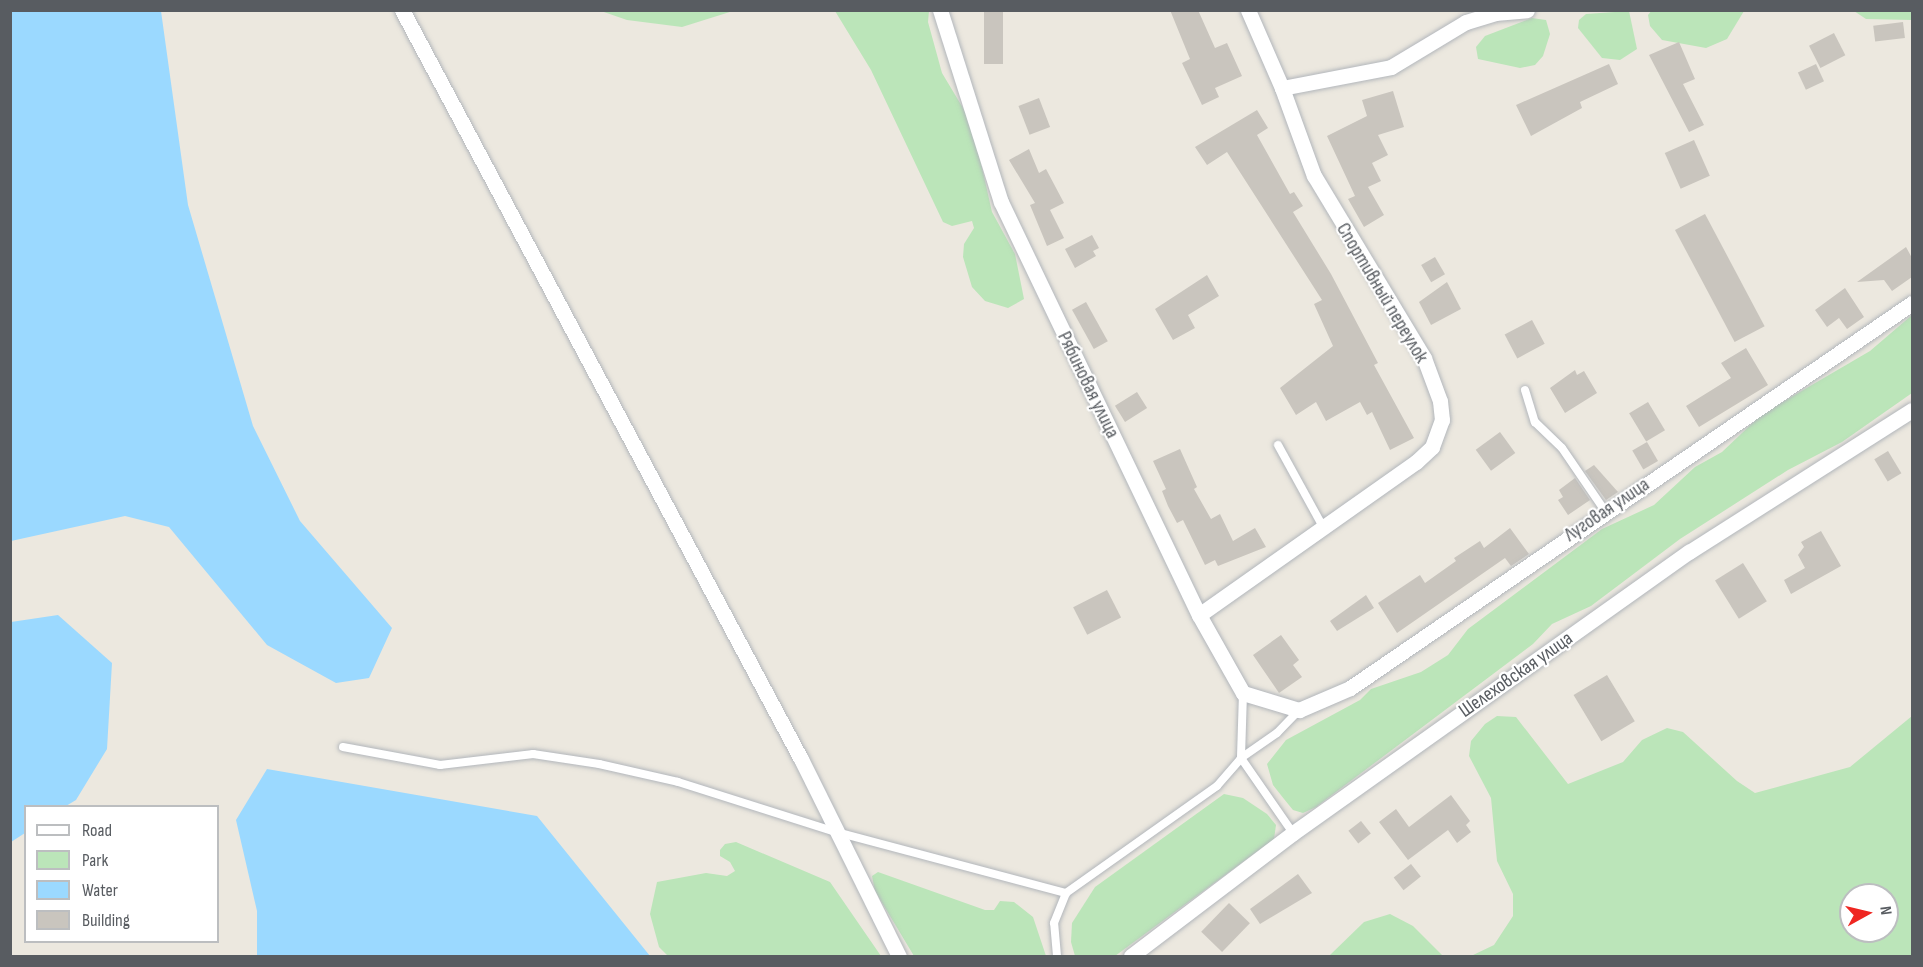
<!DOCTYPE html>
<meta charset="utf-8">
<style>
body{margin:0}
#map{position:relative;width:1923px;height:967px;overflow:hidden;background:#ece8df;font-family:"Sofia Sans Condensed",sans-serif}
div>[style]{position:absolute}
.green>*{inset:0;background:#bbe5b9}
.water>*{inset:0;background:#9bd9ff}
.building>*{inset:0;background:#c9c5be;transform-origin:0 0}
.roads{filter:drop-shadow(0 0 2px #b2b6bb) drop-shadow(0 0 2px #b2b6bb)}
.lane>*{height:8px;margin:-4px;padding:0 4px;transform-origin:4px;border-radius:4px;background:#fff}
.street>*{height:15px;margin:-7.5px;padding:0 7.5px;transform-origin:7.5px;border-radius:7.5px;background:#fff}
span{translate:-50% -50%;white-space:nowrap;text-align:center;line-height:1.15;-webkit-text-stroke:4.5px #fff;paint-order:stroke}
.street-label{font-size:20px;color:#585c61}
.frame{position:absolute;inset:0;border:12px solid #585c61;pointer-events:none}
.legend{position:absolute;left:24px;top:805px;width:195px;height:138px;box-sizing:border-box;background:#fff;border:2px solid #bcbec0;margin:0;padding:8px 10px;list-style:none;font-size:18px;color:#585c61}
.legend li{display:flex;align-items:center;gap:12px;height:30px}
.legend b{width:30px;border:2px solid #bcbec0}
.north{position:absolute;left:1839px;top:883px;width:60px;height:60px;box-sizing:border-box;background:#fff;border:2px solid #bcbec0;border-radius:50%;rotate:82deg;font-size:16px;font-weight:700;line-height:24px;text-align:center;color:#585c61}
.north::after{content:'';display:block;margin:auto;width:21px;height:27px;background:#ef2621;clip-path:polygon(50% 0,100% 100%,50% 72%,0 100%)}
</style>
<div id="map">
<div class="green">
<div style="clip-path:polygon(1652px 10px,1744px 10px,1744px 11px,1727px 39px,1706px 48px,1662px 40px,1650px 26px,1648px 15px)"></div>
<div style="clip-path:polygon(601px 11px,601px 10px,733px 11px,682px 27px,627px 20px)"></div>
<div style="clip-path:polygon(835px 11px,929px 11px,928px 22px,942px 73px,972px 123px,992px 212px,1015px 254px,1024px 299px,1008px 308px,985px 301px,972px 287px,963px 257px,964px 244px,974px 228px,972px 221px,952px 226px,943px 222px,871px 70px)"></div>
<div style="clip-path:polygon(1629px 11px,1637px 49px,1620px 60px,1602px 58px,1578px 28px,1579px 20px,1586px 14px)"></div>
<div style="clip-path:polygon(1854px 11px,1912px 11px,1912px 20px,1866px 19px)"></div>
<div style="clip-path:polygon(1532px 18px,1546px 20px,1550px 34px,1543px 56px,1535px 65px,1520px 68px,1478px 59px,1476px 47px,1485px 36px)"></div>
<div style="clip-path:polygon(1912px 315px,1912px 393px,1842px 442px,1788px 470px,1680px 539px,1591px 606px,1552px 624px,1533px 644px,1316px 807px,1303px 813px,1293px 810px,1284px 799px,1273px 785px,1267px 764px,1286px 740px,1360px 700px,1371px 689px,1421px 672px,1448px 655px,1468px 629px,1602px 529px,1654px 505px,1695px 467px,1722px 452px,1762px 414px,1870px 351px)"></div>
<div style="clip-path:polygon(evenodd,1497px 716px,1516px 717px,1568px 784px,1623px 762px,1642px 740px,1667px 728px,1683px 732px,1737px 781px,1755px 793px,1850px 767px,1912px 716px,1912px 956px,1471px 956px,1494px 945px,1513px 916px,1513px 894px,1497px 861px,1491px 798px,1469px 756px,1471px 741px,1485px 724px,1497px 716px,1851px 895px,1887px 895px,1887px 931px,1851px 931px,1851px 895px)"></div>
<div style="clip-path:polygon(1224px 794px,1243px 798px,1267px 814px,1276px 825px,1274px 839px,1115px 956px,1075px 956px,1071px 942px,1072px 923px,1095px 887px)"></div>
<div style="clip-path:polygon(736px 842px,830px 882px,881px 956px,668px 956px,659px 947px,650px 914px,657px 882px,706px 873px,727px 876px,735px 871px,730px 862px,720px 856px,720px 850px,725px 844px)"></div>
<div style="clip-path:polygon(878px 872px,985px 910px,994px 910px,1000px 901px,1014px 902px,1033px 917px,1046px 956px,914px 956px,875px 891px,872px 876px)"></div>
<div style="clip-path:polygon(1390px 914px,1413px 926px,1443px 956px,1329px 956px,1364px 922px)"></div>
</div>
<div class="water">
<div style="clip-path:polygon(10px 11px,161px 11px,188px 205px,253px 426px,300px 521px,392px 628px,369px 678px,336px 683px,267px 645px,169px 527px,125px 516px,11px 541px)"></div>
<div style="clip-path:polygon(58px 615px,112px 663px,107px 749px,76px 800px,66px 806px,26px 806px,25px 833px,11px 842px,11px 622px)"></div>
<div style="clip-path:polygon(267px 769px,537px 816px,650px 956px,257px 956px,257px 911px,236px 820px)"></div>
</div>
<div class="building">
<div style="left:984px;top:10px;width:19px;height:54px"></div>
<div style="clip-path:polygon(1170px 10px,1198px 10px,1215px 48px,1227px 43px,1242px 76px,1215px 88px,1219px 97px,1202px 105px,1182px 63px,1190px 59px)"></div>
<div style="left:1903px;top:22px;width:16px;height:30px;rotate:83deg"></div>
<div style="left:1834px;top:33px;width:25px;height:28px;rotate:63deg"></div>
<div style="clip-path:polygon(1679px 42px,1695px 79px,1683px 84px,1704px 125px,1689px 132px,1649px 55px)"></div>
<div style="clip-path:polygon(1609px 64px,1618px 84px,1580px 102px,1582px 108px,1531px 136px,1516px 105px)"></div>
<div style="left:1816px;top:64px;width:19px;height:20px;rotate:65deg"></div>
<div style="clip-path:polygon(1393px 91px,1404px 127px,1378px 135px,1388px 155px,1372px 163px,1381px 181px,1368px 187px,1384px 215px,1364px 227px,1348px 199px,1355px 196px,1327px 136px,1367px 116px,1362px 100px)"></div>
<div style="left:1039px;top:98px;width:31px;height:22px;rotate:69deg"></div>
<div style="clip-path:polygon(1257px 110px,1268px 128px,1257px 135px,1290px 194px,1294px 192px,1303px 206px,1293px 212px,1331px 274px,1378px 363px,1374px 365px,1414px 438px,1390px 450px,1372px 412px,1367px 415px,1360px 402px,1326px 421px,1316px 402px,1296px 415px,1280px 388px,1333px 346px,1314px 304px,1322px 300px,1227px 152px,1207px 165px,1195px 147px)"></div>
<div style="left:1694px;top:140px;width:39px;height:32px;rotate:66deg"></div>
<div style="clip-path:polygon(1029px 149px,1039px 173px,1046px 169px,1064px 203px,1050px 210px,1064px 238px,1047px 246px,1030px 205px,1035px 203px,1009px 160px)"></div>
<div style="left:1705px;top:214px;width:127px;height:34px;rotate:62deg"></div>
<div style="clip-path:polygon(1092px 235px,1099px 248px,1093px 251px,1096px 256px,1075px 268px,1065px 249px)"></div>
<div style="clip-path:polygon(1906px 247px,1912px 258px,1912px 277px,1892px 291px,1884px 280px,1857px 282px)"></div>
<div style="left:1435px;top:257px;width:20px;height:16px;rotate:60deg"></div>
<div style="clip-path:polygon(1207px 275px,1219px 296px,1188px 315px,1195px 328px,1173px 340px,1155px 309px)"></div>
<div style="clip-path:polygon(1447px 282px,1461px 309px,1431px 325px,1419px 302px)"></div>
<div style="clip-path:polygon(1845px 288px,1864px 317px,1847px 329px,1839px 318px,1827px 327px,1815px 310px)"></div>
<div style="left:1086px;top:302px;width:45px;height:16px;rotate:61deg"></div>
<div style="left:1532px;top:320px;width:27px;height:31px;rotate:62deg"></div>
<div style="clip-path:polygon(1746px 348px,1768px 385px,1699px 427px,1686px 406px,1731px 378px,1721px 363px)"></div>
<div style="clip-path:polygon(1575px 370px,1577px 375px,1584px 371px,1597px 393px,1565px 413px,1550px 388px)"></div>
<div style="left:1137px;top:392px;width:19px;height:26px;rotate:58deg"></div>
<div style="left:1648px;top:402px;width:33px;height:22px;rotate:59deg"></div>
<div style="left:1500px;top:432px;width:26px;height:30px;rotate:54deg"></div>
<div style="left:1647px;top:442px;width:22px;height:17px;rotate:60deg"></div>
<div style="clip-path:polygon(1180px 449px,1197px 487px,1194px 489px,1211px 519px,1220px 514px,1233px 541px,1255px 528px,1266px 547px,1218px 566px,1215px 560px,1205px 565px,1183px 520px,1177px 523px,1168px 506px,1162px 491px,1166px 489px,1153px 461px)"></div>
<div style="left:1888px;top:451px;width:26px;height:16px;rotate:59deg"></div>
<div style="clip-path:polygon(1594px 465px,1618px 492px,1606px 500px,1585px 471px)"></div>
<div style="clip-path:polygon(1575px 478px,1590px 500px,1568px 515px,1558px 500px,1563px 497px,1559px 490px)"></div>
<div style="clip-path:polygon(1510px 528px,1529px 554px,1511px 566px,1505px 558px,1397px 633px,1378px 603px,1420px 575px,1425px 583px,1456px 561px,1454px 558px,1480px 541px,1484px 548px)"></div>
<div style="clip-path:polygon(1821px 531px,1841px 566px,1791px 594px,1784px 580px,1805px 568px,1798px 555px,1804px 547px,1801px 542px)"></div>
<div style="left:1743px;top:563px;width:45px;height:33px;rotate:58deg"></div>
<div style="left:1107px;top:590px;width:31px;height:38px;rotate:63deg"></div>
<div style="clip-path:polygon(1366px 595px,1374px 608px,1337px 631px,1330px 621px)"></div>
<div style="clip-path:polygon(1281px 635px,1299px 660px,1293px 665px,1302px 677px,1279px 693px,1253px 655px)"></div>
<div style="left:1607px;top:675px;width:54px;height:39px;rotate:59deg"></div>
<div style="clip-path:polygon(1451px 795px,1470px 821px,1466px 825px,1471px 832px,1457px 843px,1448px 830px,1408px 860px,1379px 822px,1396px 809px,1409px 827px)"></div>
<div style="left:1361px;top:821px;width:16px;height:16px;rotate:52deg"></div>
<div style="left:1411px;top:864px;width:16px;height:22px;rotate:52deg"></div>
<div style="clip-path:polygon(1298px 874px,1312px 893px,1260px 924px,1250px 909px)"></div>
<div style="left:1229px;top:903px;width:29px;height:40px;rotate:44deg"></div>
</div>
<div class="roads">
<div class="lane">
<div style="left:1525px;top:390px;width:34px;rotate:73deg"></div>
<div style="left:1535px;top:422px;width:37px;rotate:44deg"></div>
<div style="left:1562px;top:448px;width:76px;rotate:55.7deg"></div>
<div style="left:1278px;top:445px;width:94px;rotate:61.2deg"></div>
<div style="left:1243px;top:693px;width:65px;rotate:91.8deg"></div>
<div style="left:1241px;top:758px;width:91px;rotate:55.3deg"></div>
<div style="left:343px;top:747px;width:99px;rotate:10.5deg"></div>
<div style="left:440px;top:765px;width:94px;rotate:-6.7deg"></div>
<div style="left:533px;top:754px;width:67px;rotate:8.6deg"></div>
<div style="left:599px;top:764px;width:81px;rotate:12.8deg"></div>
<div style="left:678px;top:782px;width:166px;rotate:17.6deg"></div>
<div style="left:836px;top:832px;width:238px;rotate:14.9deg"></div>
<div style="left:1057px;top:956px;width:33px;rotate:-95deg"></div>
<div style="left:1054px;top:923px;width:32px;rotate:-68deg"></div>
<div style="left:1066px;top:893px;width:185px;rotate:-35.3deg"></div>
<div style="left:1217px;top:786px;width:37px;rotate:-49deg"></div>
<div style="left:1241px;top:758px;width:44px;rotate:-34.8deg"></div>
<div style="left:1277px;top:733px;width:32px;rotate:-46deg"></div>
</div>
<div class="street">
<div style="left:402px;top:10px;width:849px;rotate:61.96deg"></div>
<div style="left:801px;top:759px;width:220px;rotate:63.6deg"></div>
<div style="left:940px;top:10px;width:201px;rotate:72.4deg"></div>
<div style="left:1001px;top:202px;width:458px;rotate:64.4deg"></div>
<div style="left:1199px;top:615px;width:90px;rotate:60.6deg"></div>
<div style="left:1243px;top:693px;width:59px;rotate:16.9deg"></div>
<div style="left:1299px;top:710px;width:56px;rotate:-23.3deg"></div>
<div style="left:1350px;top:688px;width:681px;rotate:-34.41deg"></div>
<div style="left:1282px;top:88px;width:111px;rotate:-10.9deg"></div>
<div style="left:1391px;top:67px;width:87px;rotate:-31deg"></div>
<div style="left:1466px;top:22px;width:30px;rotate:-17deg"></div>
<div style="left:1495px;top:13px;width:32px;rotate:-5deg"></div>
<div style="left:1199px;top:615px;width:266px;rotate:-35.2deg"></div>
<div style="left:1416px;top:462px;width:22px;rotate:-43deg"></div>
<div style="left:1432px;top:447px;width:29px;rotate:-70deg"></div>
<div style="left:1442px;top:420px;width:19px;rotate:-96deg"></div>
<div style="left:1440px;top:401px;width:46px;rotate:-110.4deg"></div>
<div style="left:1424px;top:358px;width:213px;rotate:-121.1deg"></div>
<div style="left:1314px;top:176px;width:94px;rotate:-110deg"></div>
<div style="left:1282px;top:88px;width:85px;rotate:-113.6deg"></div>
<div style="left:1131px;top:956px;width:203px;rotate:-37.2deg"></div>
<div style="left:1293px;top:833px;width:486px;rotate:-35.4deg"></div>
<div style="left:1689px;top:552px;width:264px;rotate:-32.5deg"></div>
</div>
</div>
<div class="street-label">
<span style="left:1382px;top:293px;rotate:59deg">Спортивный переулок</span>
<span style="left:1088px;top:385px;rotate:64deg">Рябиновая улица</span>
<span style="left:1607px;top:510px;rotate:-34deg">Луговая улица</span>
<span style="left:1516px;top:675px;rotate:-35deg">Шелеховская улица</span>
</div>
<div class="frame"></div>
<ul class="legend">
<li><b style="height:8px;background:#fff"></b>Road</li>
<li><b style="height:16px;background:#bbe5b9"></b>Park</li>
<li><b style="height:16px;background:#9bd9ff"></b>Water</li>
<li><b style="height:16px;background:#c9c5be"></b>Building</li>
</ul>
<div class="north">N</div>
</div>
